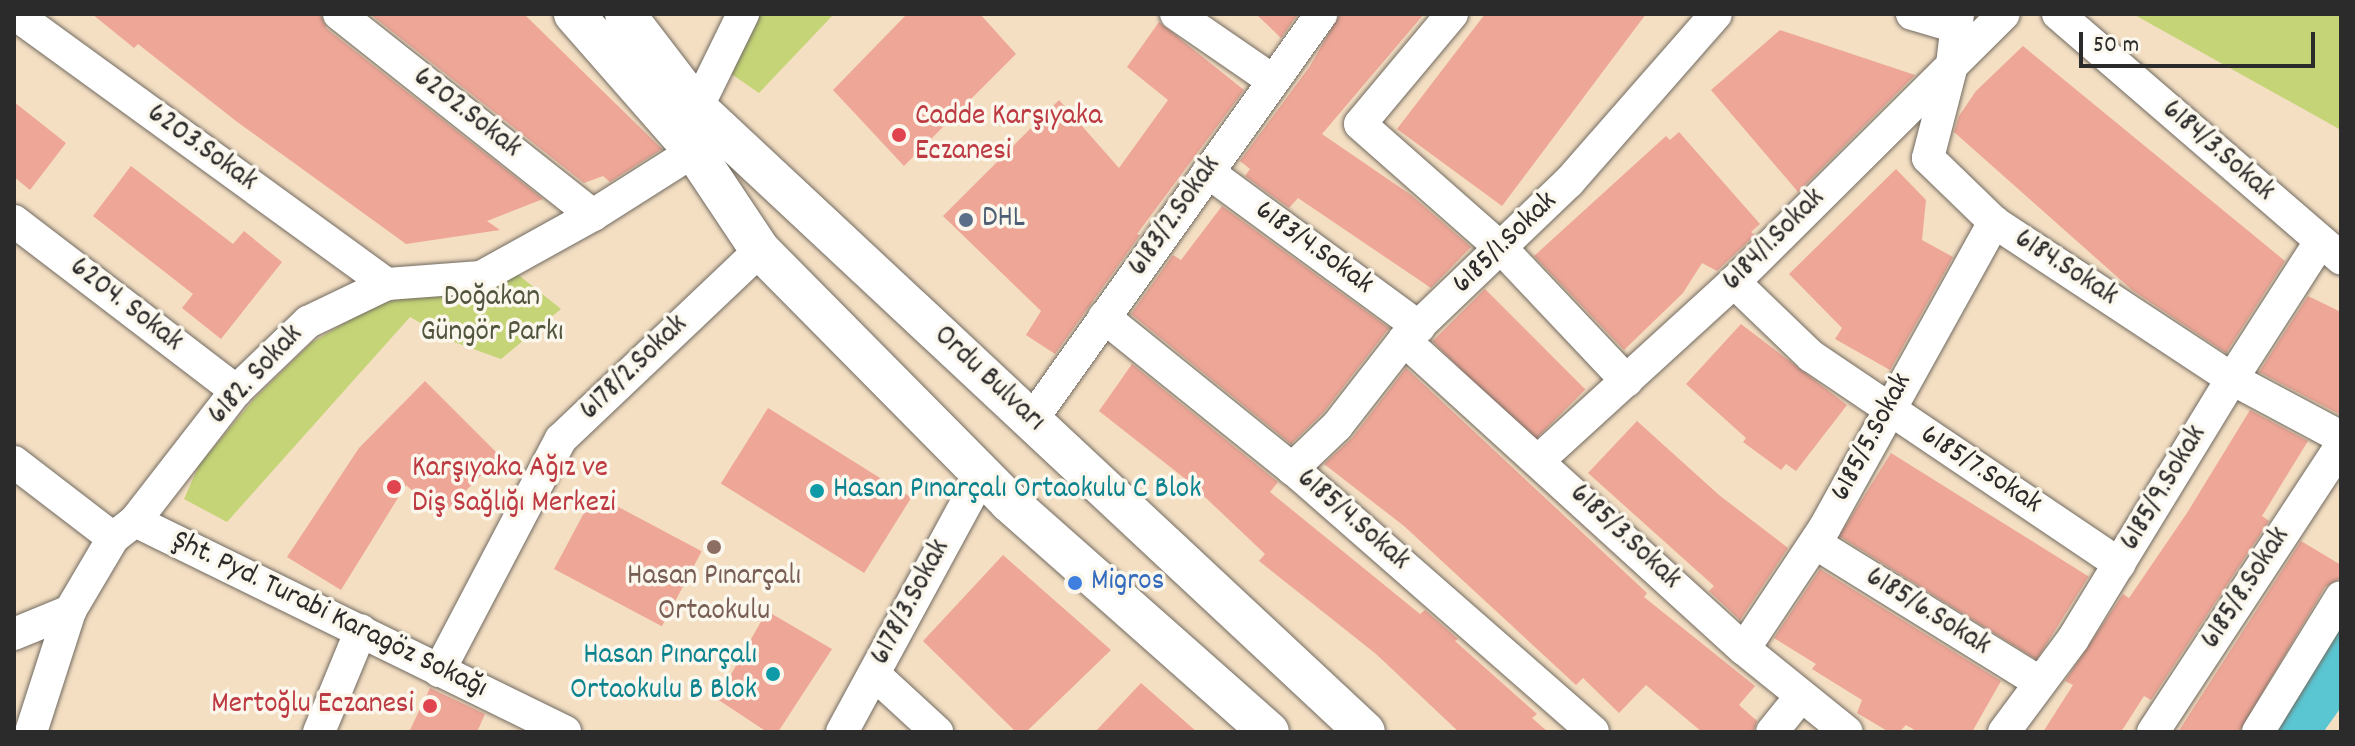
<!DOCTYPE html>
<meta charset="utf-8">
<style>
body{margin:0}
#map{position:relative;width:2355px;height:746px;overflow:hidden;background:#f4dfc3;font-family:Dekko,sans-serif}
div>[style]{position:absolute}
.green>*{inset:0;background:#c4d476}
.river>*{height:56px;margin:-28px;padding:0 28px;transform-origin:28px;border-radius:28px;background:#5ac6d2}
.building>*{inset:0;background:#eea697;transform-origin:0 0}
.roads{filter:drop-shadow(0 0 2px #716a60) drop-shadow(0 0 2px #716a60)}
.minor>*{height:32px;margin:-16px;padding:0 16px;transform-origin:16px;border-radius:16px;background:#fff}
.major>*{height:40px;margin:-20px;padding:0 20px;transform-origin:20px;border-radius:20px;background:#fff}
.dots>*{width:22px;height:22px;translate:-50% -50%;box-sizing:border-box;border:4px solid #fbf7ec;border-radius:50%}
span{translate:-50% -50%;white-space:nowrap;text-align:center;line-height:1.15;-webkit-text-stroke:7px #fbf7ec;paint-order:stroke}
.street-label{font-size:30px;color:#2b2b2b}
.health-label{font-size:30px;color:#be3a42}
.left{translate:0 -50%;text-align:left}
.right{translate:-100% -50%;text-align:right}
.service-label{font-size:30px;color:#4e5e75}
.park-label{font-size:30px;color:#51553e}
.culture-label{font-size:30px;color:#0d838f}
.education-label{font-size:30px;color:#785e54}
.shop-label{font-size:30px;color:#366cbe}
.frame{position:absolute;inset:0;border:16px solid #2b2b2b;pointer-events:none}
.scale{position:absolute;left:2079px;top:32px;width:236px;height:36px;box-sizing:border-box;border:4px solid #2b2b2b;border-top:0;padding-left:10px;font-size:24px;line-height:28px;white-space:nowrap;color:#2b2b2b;-webkit-text-stroke:6px #fbf7ec;paint-order:stroke}
</style>
<div id="map">
<div class="green">
<div style="clip-path:polygon(753px 14px,834px 14px,759px 93px,727px 71px)"></div>
<div style="clip-path:polygon(2133px 14px,2341px 14px,2341px 130px)"></div>
<div style="clip-path:polygon(516px 273px,561px 309px,501px 359px,454px 342px,410px 317px,227px 522px,184px 499px,199px 465px,254px 399px,311px 343px,375px 305px)"></div>
</div>
<div class="river">
<div style="left:2289px;top:732px;width:90px;rotate:-54.5deg"></div>
</div>
<div class="building">
<div style="clip-path:polygon(92px 14px,320px 14px,327px 29px,543px 199px,487px 221px,500px 230px,406px 244px,236px 121px,138px 44px,134px 48px)"></div>
<div style="clip-path:polygon(370px 14px,524px 14px,662px 149px,610px 182px,603px 176px,584px 183px)"></div>
<div style="clip-path:polygon(907px 14px,980px 14px,1016px 54px,904px 166px,833px 90px)"></div>
<div style="clip-path:polygon(1256px 14px,1298px 14px,1281px 38px)"></div>
<div style="clip-path:polygon(1340px 14px,1424px 14px,1322px 134px,1411px 195px,1471px 247px,1431px 288px,1298px 198px,1289px 208px,1245px 176px,1250px 169px,1240px 161px,1310px 66px)"></div>
<div style="clip-path:polygon(1485px 14px,1646px 14px,1502px 206px,1397px 129px)"></div>
<div style="clip-path:polygon(1159px 22px,1244px 90px,1137px 234px,1140px 235px,1055px 354px,1026px 335px,1041px 311px,943px 216px,1059px 100px,1119px 168px,1168px 100px,1127px 67px)"></div>
<div style="clip-path:polygon(1780px 30px,1915px 75px,1798px 192px,1711px 90px)"></div>
<div style="clip-path:polygon(2023px 46px,2285px 261px,2226px 353px,2132px 290px,1954px 132px,1959px 116px,1976px 91px)"></div>
<div style="clip-path:polygon(14px 102px,66px 143px,30px 190px,14px 177px)"></div>
<div style="clip-path:polygon(1679px 132px,1760px 224px,1751px 232px,1755px 235px,1717px 271px,1702px 263px,1683px 293px,1624px 350px,1534px 256px,1666px 136px,1670px 140px)"></div>
<div style="clip-path:polygon(131px 166px,233px 244px,244px 231px,282px 262px,221px 339px,182px 308px,193px 294px,93px 216px)"></div>
<div style="clip-path:polygon(1896px 169px,1926px 200px,1922px 240px,1953px 257px,1890px 370px,1835px 339px,1842px 328px,1789px 274px)"></div>
<div style="clip-path:polygon(1222px 206px,1389px 328px,1323px 413px,1291px 444px,1131px 314px,1173px 255px,1181px 260px)"></div>
<div style="left:1485px;top:289px;width:142px;height:74px;rotate:45deg"></div>
<div style="clip-path:polygon(2308px 296px,2341px 312px,2341px 415px,2259px 372px)"></div>
<div style="clip-path:polygon(1741px 324px,1847px 405px,1796px 471px,1786px 464px,1781px 470px,1743px 442px,1746px 438px,1686px 384px)"></div>
<div style="clip-path:polygon(1132px 364px,1278px 482px,1270px 492px,1420px 614px,1425px 610px,1458px 639px,1455px 641px,1537px 714px,1532px 718px,1548px 732px,1459px 732px,1376px 654px,1259px 561px,1265px 554px,1188px 481px,1099px 411px)"></div>
<div style="clip-path:polygon(1406px 368px,1647px 593px,1644px 597px,1755px 686px,1739px 705px,1757px 721px,1753px 732px,1702px 732px,1646px 685px,1619px 713px,1583px 678px,1576px 685px,1404px 526px,1324px 464px,1352px 438px)"></div>
<div style="clip-path:polygon(425px 381px,500px 456px,441px 516px,406px 485px,341px 590px,287px 557px,359px 448px)"></div>
<div style="left:768px;top:408px;width:169px;height:89px;rotate:32deg"></div>
<div style="clip-path:polygon(2250px 410px,2308px 441px,2262px 516px,2269px 521px,2151px 700px,2144px 696px,2121px 732px,2043px 732px,2073px 685px,2065px 681px,2123px 594px,2129px 598px,2187px 513px)"></div>
<div style="clip-path:polygon(1637px 421px,1719px 495px,1788px 548px,1740px 620px,1709px 591px,1714px 586px,1588px 473px)"></div>
<div style="left:1891px;top:453px;width:233px;height:98px;rotate:32deg"></div>
<div style="left:594px;top:494px;width:122px;height:85px;rotate:28deg"></div>
<div style="clip-path:polygon(2301px 541px,2341px 565px,2339px 579px,2325px 587px,2239px 732px,2178px 732px)"></div>
<div style="clip-path:polygon(1003px 555px,1111px 650px,1026px 732px,1016px 732px,923px 641px)"></div>
<div style="clip-path:polygon(1820px 569px,2001px 681px,1972px 732px,1918px 732px,1906px 725px,1899px 732px,1889px 732px,1857px 713px,1862px 700px,1812px 669px,1816px 664px,1774px 638px)"></div>
<div style="clip-path:polygon(767px 611px,832px 649px,778px 732px,767px 732px,717px 699px)"></div>
<div style="clip-path:polygon(1141px 683px,1197px 732px,1095px 732px)"></div>
<div style="clip-path:polygon(430px 688px,485px 714px,477px 732px,409px 732px)"></div>
</div>
<div class="roads">
<div class="minor">
<div style="left:15px;top:14px;width:460px;rotate:36deg"></div>
<div style="left:339px;top:14px;width:324px;rotate:38.4deg"></div>
<div style="left:1176px;top:14px;width:116px;rotate:34.5deg"></div>
<div style="left:1452px;top:14px;width:143px;rotate:129.9deg"></div>
<div style="left:1360px;top:124px;width:191px;rotate:41.4deg"></div>
<div style="left:1503px;top:250px;width:180px;rotate:46.6deg"></div>
<div style="left:1912px;top:14px;width:47px;rotate:16.1deg"></div>
<div style="left:1958px;top:14px;width:51px;rotate:96.7deg"></div>
<div style="left:1952px;top:65px;width:96px;rotate:104.5deg"></div>
<div style="left:1928px;top:158px;width:92px;rotate:44.1deg"></div>
<div style="left:1994px;top:222px;width:285px;rotate:33.4deg"></div>
<div style="left:2232px;top:379px;width:123px;rotate:28deg"></div>
<div style="left:2058px;top:14px;width:374px;rotate:40.8deg"></div>
<div style="left:1208px;top:172px;width:262px;rotate:36.3deg"></div>
<div style="left:14px;top:221px;width:280px;rotate:37.4deg"></div>
<div style="left:1734px;top:282px;width:107px;rotate:43.9deg"></div>
<div style="left:1811px;top:356px;width:372px;rotate:34deg"></div>
<div style="left:1104px;top:317px;width:253px;rotate:38.9deg"></div>
<div style="left:1301px;top:476px;width:388px;rotate:41.2deg"></div>
<div style="left:1404px;top:340px;width:459px;rotate:42.3deg"></div>
<div style="left:1744px;top:649px;width:132px;rotate:38.9deg"></div>
<div style="left:1031px;top:421px;width:500px;rotate:-54.5deg"></div>
<div style="left:1539px;top:460px;width:264px;rotate:-42.4deg"></div>
<div style="left:1734px;top:282px;width:380px;rotate:-44.8deg"></div>
<div style="left:14px;top:462px;width:125px;rotate:37.5deg"></div>
<div style="left:1292px;top:469px;width:62px;rotate:-43.7deg"></div>
<div style="left:1337px;top:426px;width:109px;rotate:-52.1deg"></div>
<div style="left:1404px;top:340px;width:228px;rotate:-43.8deg"></div>
<div style="left:1569px;top:182px;width:223px;rotate:-48.8deg"></div>
<div style="left:135px;top:521px;width:479px;rotate:26.1deg"></div>
<div style="left:1815px;top:543px;width:264px;rotate:31.8deg"></div>
<div style="left:14px;top:634px;width:61px;rotate:-22.3deg"></div>
<div style="left:1744px;top:649px;width:146px;rotate:-56.4deg"></div>
<div style="left:1825px;top:527px;width:349px;rotate:-61deg"></div>
<div style="left:439px;top:671px;width:262px;rotate:-62.3deg"></div>
<div style="left:561px;top:439px;width:274px;rotate:-43.5deg"></div>
<div style="left:874px;top:674px;width:86px;rotate:42.6deg"></div>
<div style="left:31px;top:732px;width:127px;rotate:-72.1deg"></div>
<div style="left:70px;top:611px;width:85px;rotate:-59.5deg"></div>
<div style="left:113px;top:538px;width:28px;rotate:-38deg"></div>
<div style="left:135px;top:521px;width:165px;rotate:-52.2deg"></div>
<div style="left:236px;top:391px;width:100px;rotate:-43.8deg"></div>
<div style="left:308px;top:322px;width:88px;rotate:-25.7deg"></div>
<div style="left:387px;top:284px;width:94px;rotate:-4.3deg"></div>
<div style="left:481px;top:277px;width:128px;rotate:-29deg"></div>
<div style="left:593px;top:215px;width:120px;rotate:-32.4deg"></div>
<div style="left:694px;top:151px;width:43px;rotate:-86deg"></div>
<div style="left:697px;top:108px;width:105px;rotate:-63.9deg"></div>
<div style="left:319px;top:732px;width:110px;rotate:-67.6deg"></div>
<div style="left:842px;top:732px;width:294px;rotate:-61.5deg"></div>
<div style="left:1772px;top:732px;width:46px;rotate:-51.1deg"></div>
<div style="left:2004px;top:732px;width:116px;rotate:-53.4deg"></div>
<div style="left:2073px;top:639px;width:305px;rotate:-58.6deg"></div>
<div style="left:2232px;top:379px;width:163px;rotate:-57.3deg"></div>
<div style="left:2153px;top:732px;width:342px;rotate:-56.7deg"></div>
<div style="left:2258px;top:732px;width:158px;rotate:-58.4deg"></div>
</div>
<div class="major">
<div style="left:574px;top:14px;width:182px;rotate:48.8deg"></div>
<div style="left:694px;top:151px;width:119px;rotate:56.3deg"></div>
<div style="left:760px;top:250px;width:354px;rotate:45.3deg"></div>
<div style="left:1009px;top:502px;width:347px;rotate:41.5deg"></div>
<div style="left:625px;top:14px;width:118px;rotate:52.5deg"></div>
<div style="left:697px;top:108px;width:914px;rotate:43.05deg"></div>
</div>
</div>
<div class="dots">
<div style="left:899px;top:135px;background:#e0444e"></div>
<div style="left:966px;top:220px;background:#5c6f8a"></div>
<div style="left:394px;top:487px;background:#e0444e"></div>
<div style="left:817px;top:491px;background:#0f9aa8"></div>
<div style="left:714px;top:547px;background:#8d6e63"></div>
<div style="left:1075px;top:583px;background:#3f7fe0"></div>
<div style="left:773px;top:674px;background:#0f9aa8"></div>
<div style="left:430px;top:706px;background:#e0444e"></div>
</div>
<div class="street-label">
<span style="left:466px;top:114px;rotate:38deg">6202.Sokak</span>
<span style="left:201px;top:149px;rotate:36deg">6203.Sokak</span>
<span style="left:2217px;top:152px;rotate:41deg">6184/3.Sokak</span>
<span style="left:1176px;top:217px;rotate:-55deg">6183/2.Sokak</span>
<span style="left:1775px;top:241px;rotate:-45deg">6184/1.Sokak</span>
<span style="left:1506px;top:244px;rotate:-44deg">6185/1.Sokak</span>
<span style="left:1313px;top:249px;rotate:36deg">6183/4.Sokak</span>
<span style="left:2065px;top:269px;rotate:33deg">6184.Sokak</span>
<span style="left:125px;top:306px;rotate:38deg">6204. Sokak</span>
<span style="left:635px;top:369px;rotate:-44deg">6178/2.Sokak</span>
<span style="left:257px;top:376px;rotate:-47deg">6182. Sokak</span>
<span style="left:988px;top:380px;rotate:43deg">Ordu Bulvarı</span>
<span style="left:1873px;top:438px;rotate:-62deg">6185/5.Sokak</span>
<span style="left:1980px;top:471px;rotate:33deg">6185/7.Sokak</span>
<span style="left:2165px;top:489px;rotate:-59deg">6185/9.Sokak</span>
<span style="left:1352px;top:521px;rotate:41deg">6185/4.Sokak</span>
<span style="left:1624px;top:538px;rotate:43deg">6185/3.Sokak</span>
<span style="left:2247px;top:589px;rotate:-57deg">6185/8.Sokak</span>
<span style="left:912px;top:603px;rotate:-62deg">6178/3.Sokak</span>
<span style="left:1927px;top:613px;rotate:32deg">6185/6.Sokak</span>
<span style="left:329px;top:616px;rotate:26deg">Şht. Pyd. Turabi Karagöz Sokağı</span>
</div>
<div class="health-label">
<span class="left" style="left:915px;top:135px">Cadde Karşıyaka<br>Eczanesi</span>
<span class="left" style="left:412px;top:487px">Karşıyaka Ağız ve<br>Diş Sağlığı Merkezi</span>
<span class="right" style="left:414px;top:706px">Mertoğlu Eczanesi</span>
</div>
<div class="service-label">
<span class="left" style="left:982px;top:220px">DHL</span>
</div>
<div class="park-label">
<span style="left:492px;top:316px">Doğakan<br>Güngör Parkı</span>
</div>
<div class="culture-label">
<span class="left" style="left:833px;top:491px">Hasan Pınarçalı Ortaokulu C Blok</span>
<span class="right" style="left:757px;top:674px">Hasan Pınarçalı<br>Ortaokulu B Blok</span>
</div>
<div class="education-label">
<span style="left:714px;top:595px">Hasan Pınarçalı<br>Ortaokulu</span>
</div>
<div class="shop-label">
<span class="left" style="left:1091px;top:583px">Migros</span>
</div>
<div class="frame"></div>
<div class="scale">50 m</div>
</div>
